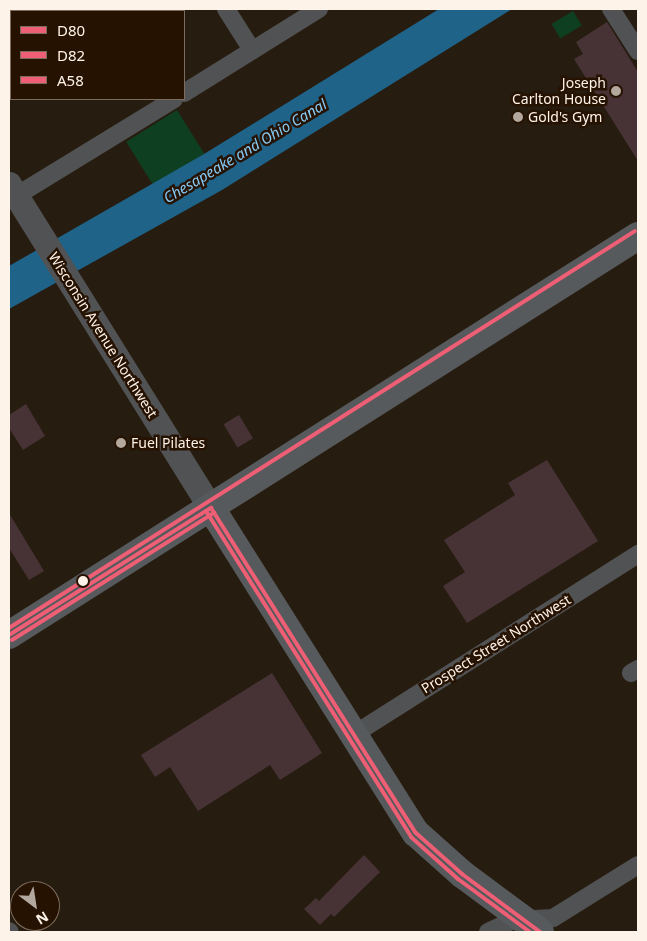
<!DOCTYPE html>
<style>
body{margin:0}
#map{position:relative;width:647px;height:941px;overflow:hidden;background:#271c10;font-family:"Noto Sans",sans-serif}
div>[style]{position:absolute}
.green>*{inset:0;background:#0e3f20;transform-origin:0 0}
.water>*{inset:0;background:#1f6389}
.building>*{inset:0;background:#473336;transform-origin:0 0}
.street>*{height:18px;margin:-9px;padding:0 9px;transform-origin:9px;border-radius:9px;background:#515253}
.secondary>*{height:25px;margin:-12.5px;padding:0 12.5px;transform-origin:12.5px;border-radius:12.5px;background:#515254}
.primary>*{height:28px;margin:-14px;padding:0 14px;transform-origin:14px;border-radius:14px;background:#575a5c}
.bus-1>*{height:4px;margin:-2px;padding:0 2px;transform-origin:2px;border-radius:2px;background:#ee5e75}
.bus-2>*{height:4px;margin:-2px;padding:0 2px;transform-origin:2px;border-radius:2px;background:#ee5e75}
.bus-3>*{height:4px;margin:-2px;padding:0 2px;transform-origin:2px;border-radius:2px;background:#ee5e75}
.dots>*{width:14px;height:14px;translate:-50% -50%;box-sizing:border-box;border:2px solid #261201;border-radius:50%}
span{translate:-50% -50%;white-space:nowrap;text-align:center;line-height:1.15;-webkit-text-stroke:5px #261201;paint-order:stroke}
.poi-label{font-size:14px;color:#fef3e9}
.right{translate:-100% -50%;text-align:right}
.left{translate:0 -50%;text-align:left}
.street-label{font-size:14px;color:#fef3e9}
.water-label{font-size:15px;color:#85c8f3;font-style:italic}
.frame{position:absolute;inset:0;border:10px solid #fef3e9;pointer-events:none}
.legend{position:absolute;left:10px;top:10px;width:175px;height:90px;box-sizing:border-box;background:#261201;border:1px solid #7c6c5e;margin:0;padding:6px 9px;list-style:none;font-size:15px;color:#fef3e9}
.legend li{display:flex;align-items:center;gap:10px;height:25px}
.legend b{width:25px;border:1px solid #7c6c5e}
.north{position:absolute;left:10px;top:881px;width:50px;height:50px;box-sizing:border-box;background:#261201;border:1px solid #7c6c5e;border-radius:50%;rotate:149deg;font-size:14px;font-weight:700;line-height:20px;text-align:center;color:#fef3e9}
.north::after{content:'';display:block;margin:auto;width:18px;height:22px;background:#b3a89d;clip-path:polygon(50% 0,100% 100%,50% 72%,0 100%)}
</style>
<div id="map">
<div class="green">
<div style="left:573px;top:11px;width:17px;height:25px;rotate:59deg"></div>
<div style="left:177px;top:110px;width:52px;height:60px;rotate:58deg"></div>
</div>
<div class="water">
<div style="clip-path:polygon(439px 9px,512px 9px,222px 190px,9px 309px,9px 266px,204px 154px)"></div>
</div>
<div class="building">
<div style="clip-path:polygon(607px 22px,638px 72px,638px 161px,574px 59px,583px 54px,576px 42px)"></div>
<div style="clip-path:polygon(26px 404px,45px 436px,23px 450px,9px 428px,9px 415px)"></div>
<div style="left:239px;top:415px;width:27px;height:18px;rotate:59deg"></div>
<div style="clip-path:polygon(547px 460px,598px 541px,467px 623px,443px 586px,465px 572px,444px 540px,515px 495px,508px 483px)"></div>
<div style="clip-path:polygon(9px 513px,44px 571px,29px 580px,9px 548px)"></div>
<div style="clip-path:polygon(272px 673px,322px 753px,280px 780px,270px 765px,198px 811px,170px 767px,155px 777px,141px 755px)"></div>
<div style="clip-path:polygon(364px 855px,380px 872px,334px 917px,331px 914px,320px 925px,304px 909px,316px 898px,319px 901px)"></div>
</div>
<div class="street">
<div style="left:226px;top:9px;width:49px;rotate:57.6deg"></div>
<div style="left:611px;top:9px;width:50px;rotate:57.3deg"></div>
<div style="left:184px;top:93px;width:159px;rotate:-31.9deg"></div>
<div style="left:16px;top:196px;width:185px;rotate:-31.5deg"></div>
<div style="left:631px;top:673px;width:8px;rotate:-30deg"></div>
<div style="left:353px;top:735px;width:338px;rotate:-32.4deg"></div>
<div style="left:9px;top:931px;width:1px;rotate:45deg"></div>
<div style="left:488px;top:932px;width:29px;rotate:-25deg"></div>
<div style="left:514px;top:920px;width:39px;rotate:-3deg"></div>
<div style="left:553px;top:918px;width:100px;rotate:-31.9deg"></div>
</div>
<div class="secondary">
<div style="left:9px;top:184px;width:382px;rotate:58.1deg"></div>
</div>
<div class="primary">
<div style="left:211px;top:508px;width:384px;rotate:57.8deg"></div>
<div style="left:416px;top:833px;width:62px;rotate:41.7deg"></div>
<div style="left:462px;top:874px;width:97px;rotate:36.6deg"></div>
<div style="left:9px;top:635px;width:745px;rotate:-32.39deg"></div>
</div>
<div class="bus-1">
<div style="left:211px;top:508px;width:384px;rotate:57.8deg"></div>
<div style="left:416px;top:833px;width:62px;rotate:41.7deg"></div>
<div style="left:462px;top:874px;width:97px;rotate:36.6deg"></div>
<div style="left:9px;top:635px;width:239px;rotate:-32.2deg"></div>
</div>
<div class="bus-2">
<div style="left:206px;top:511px;width:385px;rotate:57.8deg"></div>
<div style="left:411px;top:837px;width:63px;rotate:41.8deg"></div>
<div style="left:458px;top:879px;width:89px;rotate:36.4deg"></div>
<div style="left:12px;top:640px;width:239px;rotate:-32.2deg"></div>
</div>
<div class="bus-3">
<div style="left:9px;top:628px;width:741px;rotate:-32.38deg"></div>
</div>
<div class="dots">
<div style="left:616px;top:91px;background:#b3a89d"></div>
<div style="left:518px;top:117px;background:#b3a89d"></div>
<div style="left:121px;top:443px;background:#b3a89d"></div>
<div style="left:83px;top:581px;background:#fef3e9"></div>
</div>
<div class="poi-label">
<span class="right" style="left:606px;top:91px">Joseph<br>Carlton House</span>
<span class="left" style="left:528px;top:117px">Gold's Gym</span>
<span class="left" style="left:131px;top:443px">Fuel Pilates</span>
</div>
<div class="street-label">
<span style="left:103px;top:335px;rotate:58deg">Wisconsin Avenue Northwest</span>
<span style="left:496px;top:644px;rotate:-32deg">Prospect Street Northwest</span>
</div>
<div class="water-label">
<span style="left:245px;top:151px;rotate:-31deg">Chesapeake and Ohio Canal</span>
</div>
<div class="frame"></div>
<ul class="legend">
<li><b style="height:6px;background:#ee5e75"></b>D80</li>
<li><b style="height:6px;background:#ee5e75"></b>D82</li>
<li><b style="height:6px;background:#ee5e75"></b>A58</li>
</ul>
<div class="north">N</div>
</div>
